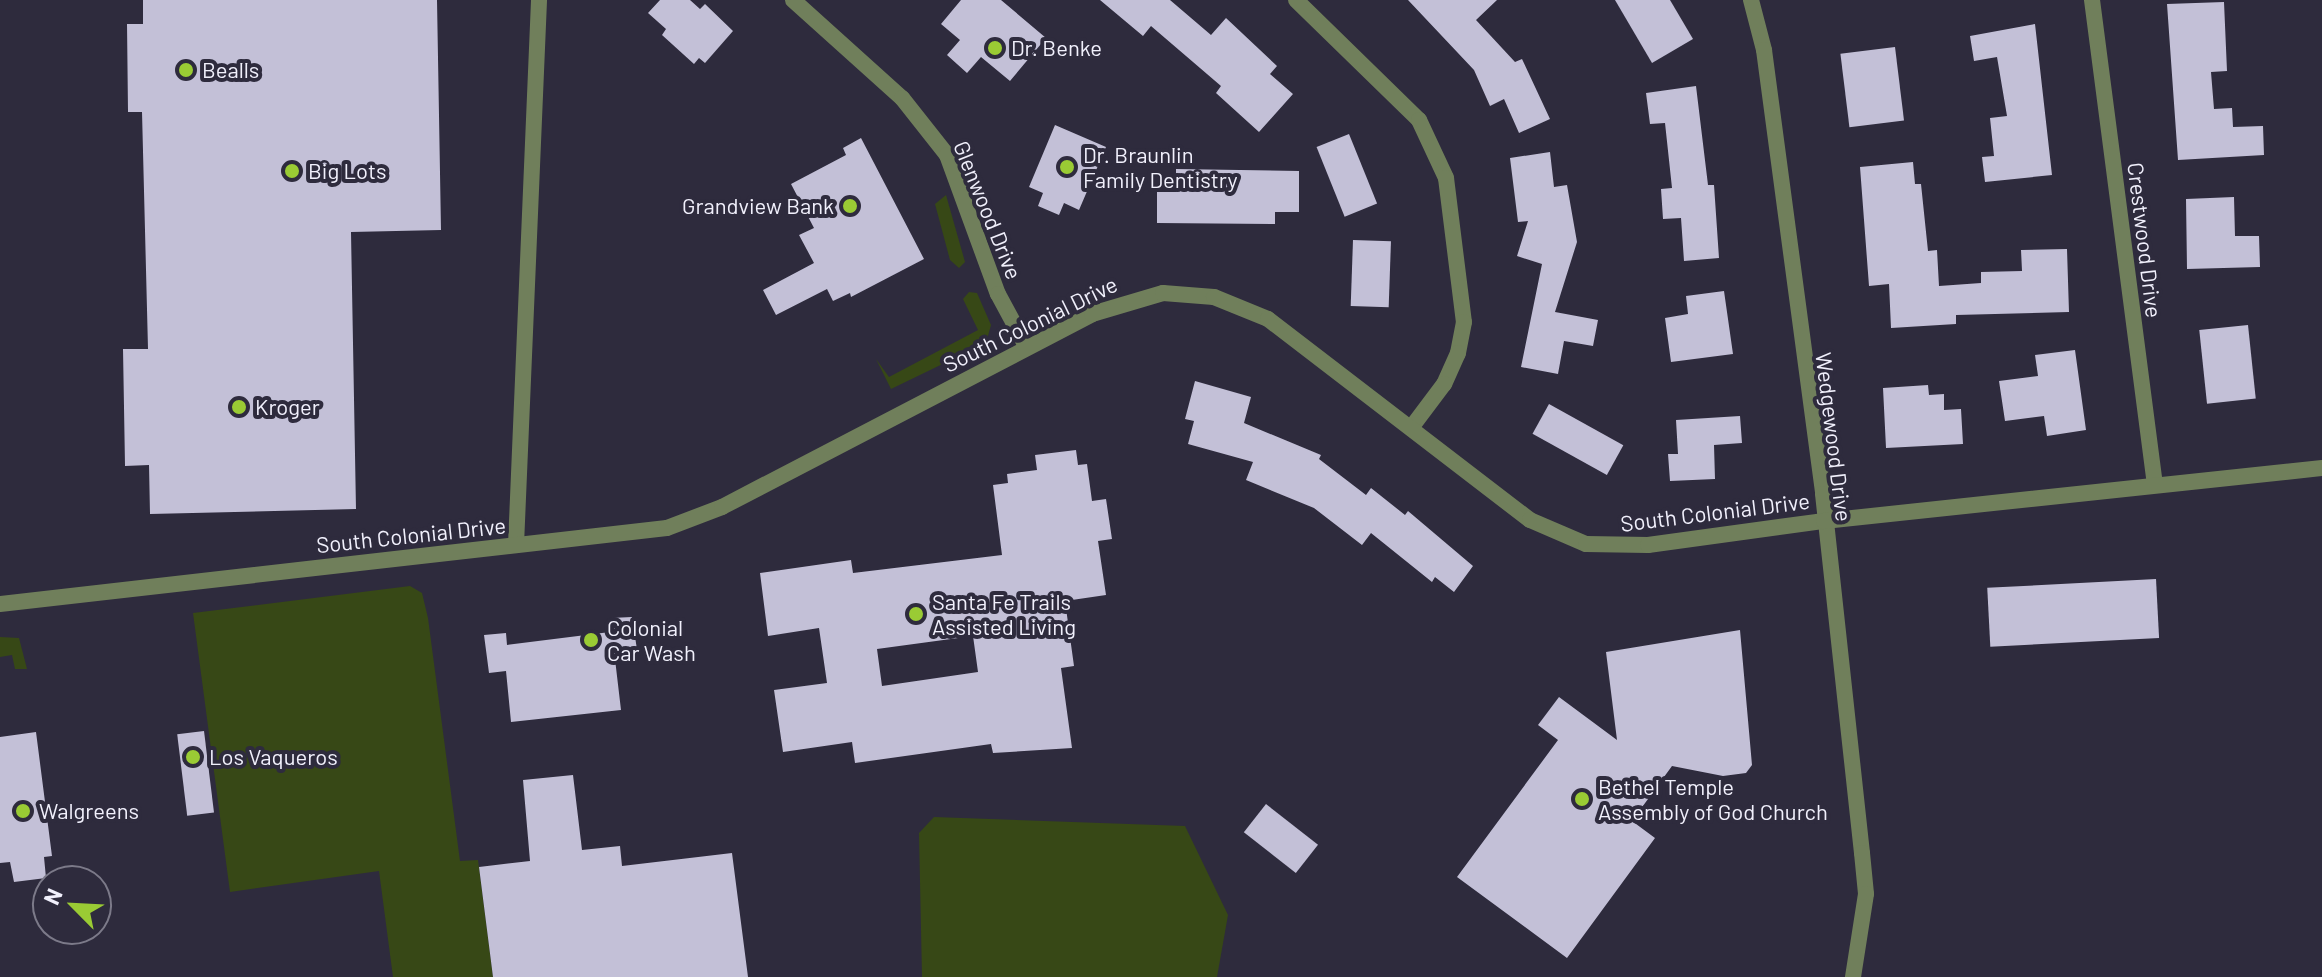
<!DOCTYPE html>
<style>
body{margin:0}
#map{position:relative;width:2322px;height:977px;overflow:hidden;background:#2e2b3d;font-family:Barlow,sans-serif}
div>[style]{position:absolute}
.green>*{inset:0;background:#374816}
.building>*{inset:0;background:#c3c0d7;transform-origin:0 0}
.minor>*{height:16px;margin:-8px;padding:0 8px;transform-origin:8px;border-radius:8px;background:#707f5b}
.tertiary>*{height:16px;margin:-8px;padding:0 8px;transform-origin:8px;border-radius:8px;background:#707f5b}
.dots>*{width:22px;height:22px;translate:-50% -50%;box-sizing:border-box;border:4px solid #2e2b3d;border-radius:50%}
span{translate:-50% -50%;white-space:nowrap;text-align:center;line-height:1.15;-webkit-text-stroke:8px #2e2b3d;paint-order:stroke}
.poi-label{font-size:22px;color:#f1f0fc}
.left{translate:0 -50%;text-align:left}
.right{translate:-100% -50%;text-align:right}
.street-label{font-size:22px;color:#f1f0fc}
.north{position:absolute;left:32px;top:865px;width:80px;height:80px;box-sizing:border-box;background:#2e2b3d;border:2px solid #7c7a89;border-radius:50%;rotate:294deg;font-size:22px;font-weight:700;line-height:32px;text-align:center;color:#f1f0fc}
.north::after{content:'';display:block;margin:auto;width:28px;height:36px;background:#9acb34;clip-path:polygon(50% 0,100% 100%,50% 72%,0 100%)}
</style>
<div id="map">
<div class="green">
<div style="clip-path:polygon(946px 195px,965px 262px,959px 268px,950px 260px,935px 204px)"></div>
<div style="clip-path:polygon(969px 292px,977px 293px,991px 325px,986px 343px,891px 389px,876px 359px,889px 377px,978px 330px,963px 299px)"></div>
<div style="clip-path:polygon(410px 586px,422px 593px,428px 618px,460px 861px,478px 860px,493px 977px,393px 977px,379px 871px,230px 892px,193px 613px)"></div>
<div style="clip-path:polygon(0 637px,19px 638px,27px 669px,15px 669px,12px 655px,0 657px)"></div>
<div style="clip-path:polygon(934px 817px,1185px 826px,1228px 915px,1217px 977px,922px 977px,919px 833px)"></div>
</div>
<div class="building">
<div style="clip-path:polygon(143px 0,437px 0,441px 230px,351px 232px,356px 509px,150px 514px,149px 465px,125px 466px,123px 349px,148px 349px,142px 112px,128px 112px,127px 24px,143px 24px)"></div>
<div style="clip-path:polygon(660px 0,690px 0,700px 9px,705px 4px,733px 31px,705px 63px,699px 58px,694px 64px,662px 35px,666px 29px,648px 13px)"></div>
<div style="clip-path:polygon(961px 0,1001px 0,1046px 38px,1010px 81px,981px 57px,967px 73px,947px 55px,960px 40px,941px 24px)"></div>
<div style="clip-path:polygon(1100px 0,1170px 0,1211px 35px,1226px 18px,1277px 66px,1270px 74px,1293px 94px,1259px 132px,1216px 93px,1221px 86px,1151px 26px,1143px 36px)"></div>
<div style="clip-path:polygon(1408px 0,1497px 0,1476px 20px,1515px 62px,1522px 59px,1550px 119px,1519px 133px,1504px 99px,1490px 106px,1474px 70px)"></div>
<div style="clip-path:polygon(1615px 0,1670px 0,1693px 39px,1652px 63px)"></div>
<div style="clip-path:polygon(2224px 2px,2227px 71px,2211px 72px,2214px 109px,2232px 108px,2233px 127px,2263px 126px,2264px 155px,2178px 160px,2167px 4px)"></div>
<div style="clip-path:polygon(2035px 24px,2052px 175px,1985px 182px,1982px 157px,1994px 156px,1990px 118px,2007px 116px,1997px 57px,1974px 61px,1970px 36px)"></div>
<div style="left:1895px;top:47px;width:74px;height:55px;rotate:83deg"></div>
<div style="clip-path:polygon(1696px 86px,1708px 185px,1714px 185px,1719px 258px,1684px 261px,1681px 218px,1663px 219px,1661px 189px,1672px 188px,1665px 123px,1650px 124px,1646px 93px)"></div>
<div style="clip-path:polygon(1055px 125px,1106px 147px,1079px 210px,1064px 203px,1059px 215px,1038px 206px,1043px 193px,1029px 187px)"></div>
<div style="left:1349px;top:134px;width:75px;height:35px;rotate:68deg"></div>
<div style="clip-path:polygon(861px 138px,924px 259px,851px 297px,850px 293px,833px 301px,827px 289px,776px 315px,763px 290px,814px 263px,799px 235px,814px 228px,791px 184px,846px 155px,843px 148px)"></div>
<div style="clip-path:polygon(1550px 152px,1554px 187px,1567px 185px,1577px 242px,1555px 312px,1598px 320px,1593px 346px,1564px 341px,1558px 374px,1521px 367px,1542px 264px,1517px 256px,1528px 221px,1518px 222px,1510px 158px)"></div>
<div style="clip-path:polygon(1913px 162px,1915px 184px,1921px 184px,1928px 251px,1937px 250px,1939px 286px,1981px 283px,1981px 272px,2022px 271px,2021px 250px,2067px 249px,2069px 312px,1956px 315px,1956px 324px,1891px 328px,1889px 284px,1869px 286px,1860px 167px)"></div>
<div style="clip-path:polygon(1176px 169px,1299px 171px,1299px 212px,1275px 212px,1275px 224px,1157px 223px,1157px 192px,1176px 192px)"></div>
<div style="clip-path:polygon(2234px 197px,2235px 236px,2259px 236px,2260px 267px,2187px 269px,2186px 199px)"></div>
<div style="left:1353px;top:240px;width:38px;height:66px;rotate:2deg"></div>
<div style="clip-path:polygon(1724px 291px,1733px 354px,1671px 362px,1665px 318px,1688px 314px,1686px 296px)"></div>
<div style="left:2248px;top:325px;width:74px;height:49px;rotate:84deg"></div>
<div style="clip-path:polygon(2075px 350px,2086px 430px,2047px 436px,2044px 416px,2005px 421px,1999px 381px,2038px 376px,2035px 355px)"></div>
<div style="clip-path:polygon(1195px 381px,1251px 397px,1244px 423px,1321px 455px,1319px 459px,1366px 495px,1371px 488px,1405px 515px,1408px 511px,1473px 566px,1454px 592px,1435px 577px,1432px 582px,1371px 533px,1362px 545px,1314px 508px,1246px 480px,1253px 462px,1188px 444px,1194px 421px,1185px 419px)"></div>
<div style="clip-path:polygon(1928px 385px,1929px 395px,1944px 394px,1944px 410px,1961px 409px,1963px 444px,1886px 448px,1883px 388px)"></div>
<div style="left:1549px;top:404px;width:85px;height:34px;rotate:29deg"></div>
<div style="clip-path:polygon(1740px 416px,1742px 443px,1714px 445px,1715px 479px,1670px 481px,1668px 454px,1678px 454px,1676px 420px)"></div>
<div style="clip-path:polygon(evenodd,1076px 450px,1078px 465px,1087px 464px,1092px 501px,1106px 499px,1112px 539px,1098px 541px,1106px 595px,1065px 601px,1074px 666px,1061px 668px,1072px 748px,993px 753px,991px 744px,855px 763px,852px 742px,783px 752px,774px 690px,827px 683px,819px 628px,768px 636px,760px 573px,851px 560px,853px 573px,1002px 555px,993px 485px,1008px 483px,1007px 474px,1037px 470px,1035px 455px,1076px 450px,973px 636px,978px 672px,882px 686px,877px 649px,973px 636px)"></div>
<div style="left:2156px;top:579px;width:59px;height:169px;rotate:87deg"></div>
<div style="clip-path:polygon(632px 617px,638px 656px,615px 659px,621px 710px,511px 722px,506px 671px,489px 673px,484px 635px,506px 633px,507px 645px,610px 632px,611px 618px)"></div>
<div style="clip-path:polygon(1740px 630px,1752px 765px,1746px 773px,1723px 776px,1672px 766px,1632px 821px,1655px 838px,1567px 958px,1457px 877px,1558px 740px,1538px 725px,1559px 697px,1617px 740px,1606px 652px)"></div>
<div style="left:204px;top:731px;width:82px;height:27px;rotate:83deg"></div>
<div style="clip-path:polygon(36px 732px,52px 856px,44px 857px,46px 878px,14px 882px,10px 862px,0 863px,0 737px)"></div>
<div style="clip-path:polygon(573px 775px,582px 850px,620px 846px,622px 866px,732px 853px,748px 977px,493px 977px,479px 867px,530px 861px,523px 780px)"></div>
<div style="left:1266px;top:804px;width:66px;height:36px;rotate:38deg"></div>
</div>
<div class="minor">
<div style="left:793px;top:0;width:147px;rotate:42deg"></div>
<div style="left:902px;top:98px;width:73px;rotate:51.7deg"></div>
<div style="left:947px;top:155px;width:148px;rotate:69.9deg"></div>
<div style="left:998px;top:294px;width:59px;rotate:61.7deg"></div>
<div style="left:1296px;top:0;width:172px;rotate:44.3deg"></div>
<div style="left:1419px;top:120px;width:64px;rotate:65deg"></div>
<div style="left:1446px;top:178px;width:145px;rotate:82.9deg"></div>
<div style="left:1464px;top:322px;width:32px;rotate:101deg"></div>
<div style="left:1458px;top:353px;width:34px;rotate:114deg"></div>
<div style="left:1444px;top:384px;width:55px;rotate:126.9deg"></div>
<div style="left:1751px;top:0;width:52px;rotate:75.4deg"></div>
<div style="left:1764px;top:50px;width:448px;rotate:82.4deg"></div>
<div style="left:1823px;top:494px;width:361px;rotate:83.8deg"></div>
<div style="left:1862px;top:853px;width:41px;rotate:84.4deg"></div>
<div style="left:1866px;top:894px;width:84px;rotate:98.9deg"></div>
<div style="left:2092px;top:0;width:489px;rotate:82.6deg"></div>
<div style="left:516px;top:545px;width:545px;rotate:-87.58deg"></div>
</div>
<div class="tertiary">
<div style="left:0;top:604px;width:671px;rotate:-6.5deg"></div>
<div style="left:667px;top:528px;width:59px;rotate:-20.9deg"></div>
<div style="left:722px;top:507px;width:417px;rotate:-27.5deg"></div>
<div style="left:1092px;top:314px;width:74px;rotate:-16.5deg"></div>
<div style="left:1163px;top:293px;width:51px;rotate:4.5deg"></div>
<div style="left:1214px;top:297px;width:58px;rotate:22.2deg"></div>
<div style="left:1268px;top:319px;width:330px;rotate:37.5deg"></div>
<div style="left:1530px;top:520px;width:61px;rotate:23.2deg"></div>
<div style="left:1586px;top:544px;width:62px;rotate:0.9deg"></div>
<div style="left:1648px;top:545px;width:178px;rotate:-7.8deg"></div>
<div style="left:1824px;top:521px;width:501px;rotate:-6.07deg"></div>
</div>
<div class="dots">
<div style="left:995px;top:48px;background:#9acb34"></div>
<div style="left:186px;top:70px;background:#9acb34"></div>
<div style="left:1067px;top:167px;background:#9acb34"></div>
<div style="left:292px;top:171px;background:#9acb34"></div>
<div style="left:850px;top:206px;background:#9acb34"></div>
<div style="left:239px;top:407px;background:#9acb34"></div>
<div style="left:916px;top:614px;background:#9acb34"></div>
<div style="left:591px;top:640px;background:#9acb34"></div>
<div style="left:193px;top:757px;background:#9acb34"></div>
<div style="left:1582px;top:799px;background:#9acb34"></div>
<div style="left:23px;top:811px;background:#9acb34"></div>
</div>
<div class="poi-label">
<span class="left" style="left:1011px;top:48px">Dr. Benke</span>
<span class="left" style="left:202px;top:70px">Bealls</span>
<span class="left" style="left:1083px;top:167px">Dr. Braunlin<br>Family Dentistry</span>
<span class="left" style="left:308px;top:171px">Big Lots</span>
<span class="right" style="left:834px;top:206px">Grandview Bank</span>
<span class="left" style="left:255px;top:407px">Kroger</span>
<span class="left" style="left:932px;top:614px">Santa Fe Trails<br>Assisted Living</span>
<span class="left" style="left:607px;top:640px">Colonial<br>Car Wash</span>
<span class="left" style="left:209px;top:757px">Los Vaqueros</span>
<span class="left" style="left:1598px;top:799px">Bethel Temple<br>Assembly of God Church</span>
<span class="left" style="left:39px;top:811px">Walgreens</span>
</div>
<div class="street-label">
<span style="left:988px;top:210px;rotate:68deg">Glenwood Drive</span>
<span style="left:2145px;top:240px;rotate:83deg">Crestwood Drive</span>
<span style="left:1030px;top:324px;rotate:-26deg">South Colonial Drive</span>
<span style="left:1834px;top:437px;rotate:83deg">Wedgewood Drive</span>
<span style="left:1715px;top:512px;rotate:-7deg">South Colonial Drive</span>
<span style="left:411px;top:535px;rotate:-6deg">South Colonial Drive</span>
</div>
<div class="north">N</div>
</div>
